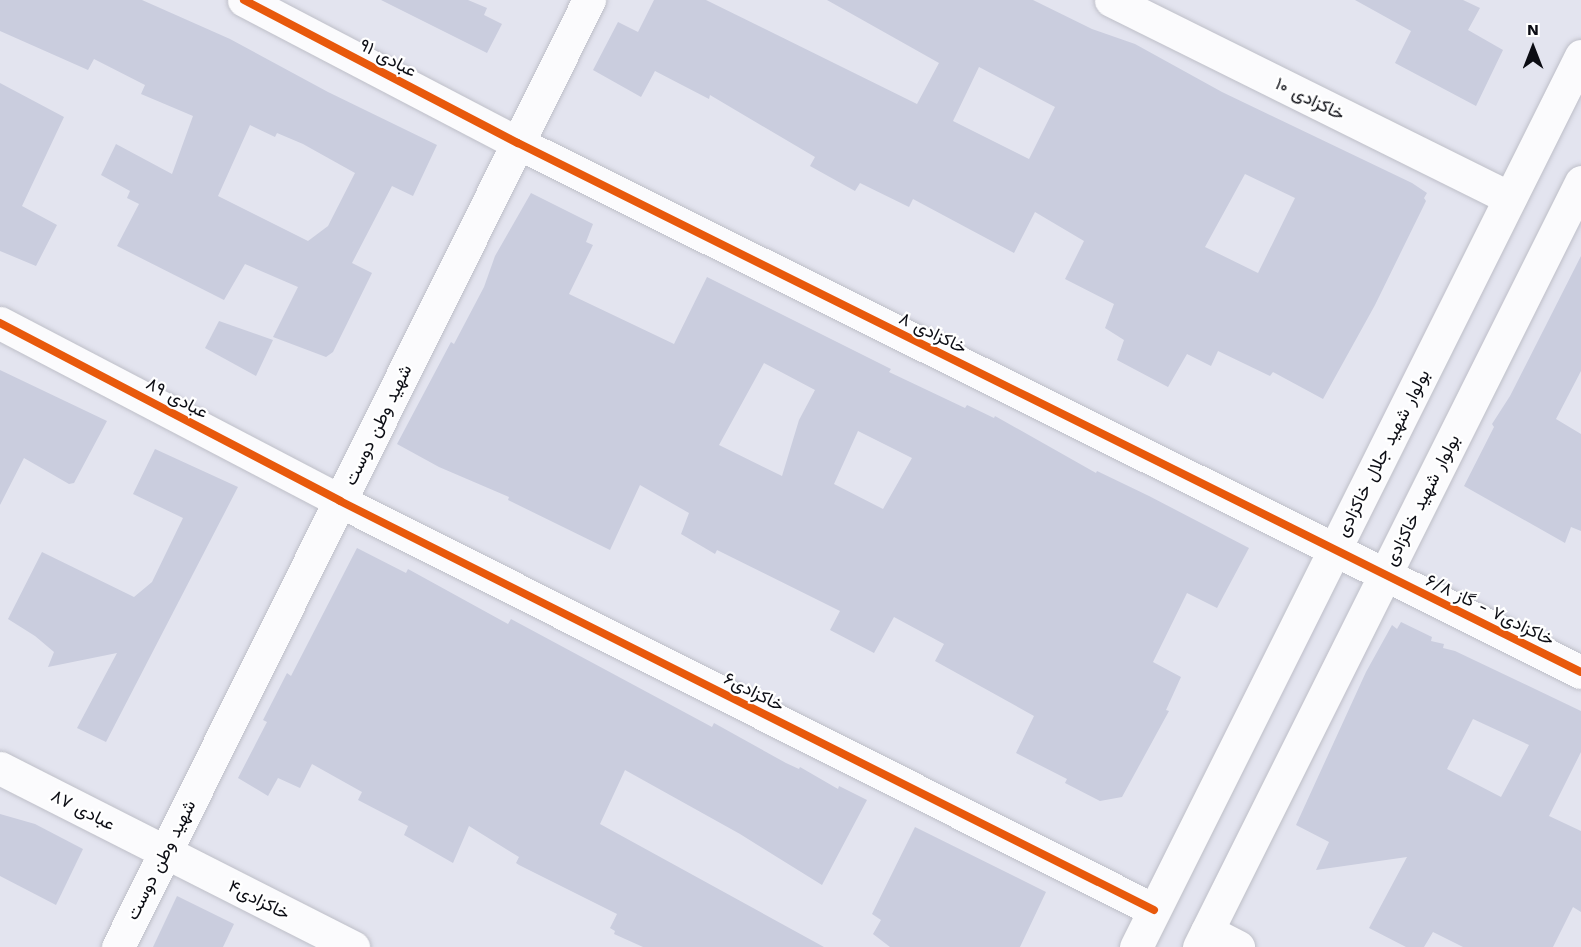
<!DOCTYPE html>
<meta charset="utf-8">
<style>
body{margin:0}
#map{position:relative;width:1581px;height:947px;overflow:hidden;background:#e3e4ef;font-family:"Work Sans",Vazirmatn,sans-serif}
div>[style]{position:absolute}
.building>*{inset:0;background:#cacdde}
.roads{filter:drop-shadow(0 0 2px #bebfc8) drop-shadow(0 0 2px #bebfc8)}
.minor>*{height:33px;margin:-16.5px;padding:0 16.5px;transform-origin:16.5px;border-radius:16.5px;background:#fbfbfd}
.tertiary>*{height:33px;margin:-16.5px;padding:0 16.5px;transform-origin:16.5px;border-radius:16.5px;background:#fbfbfd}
.cycleway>*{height:8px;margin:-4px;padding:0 4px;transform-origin:4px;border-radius:4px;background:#e8590c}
span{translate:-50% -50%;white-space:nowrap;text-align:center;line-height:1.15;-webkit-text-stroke:4.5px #fff;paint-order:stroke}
.street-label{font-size:18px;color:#0c0d14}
.north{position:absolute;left:1503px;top:18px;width:60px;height:60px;-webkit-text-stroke:4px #fff;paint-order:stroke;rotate:0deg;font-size:16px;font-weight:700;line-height:24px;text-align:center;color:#0c0d14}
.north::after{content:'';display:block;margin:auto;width:21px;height:27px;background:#0c0d14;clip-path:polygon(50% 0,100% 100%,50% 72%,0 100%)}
</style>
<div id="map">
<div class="building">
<div style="clip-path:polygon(evenodd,0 0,142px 0,230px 39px,328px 92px,437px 145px,413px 196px,392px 186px,352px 263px,372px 273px,333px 352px,326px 357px,273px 337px,298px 287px,245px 264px,224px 300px,117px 246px,139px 204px,127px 198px,130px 191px,101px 175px,116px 144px,172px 174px,193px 116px,141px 94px,145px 85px,94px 59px,88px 70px,0 31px,0 0,250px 125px,275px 137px,277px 133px,303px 144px,355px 173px,328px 226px,308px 241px,218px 196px,250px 125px)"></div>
<div style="clip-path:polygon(381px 0,468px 0,487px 8px,484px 15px,502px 24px,487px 53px)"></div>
<div style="clip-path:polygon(evenodd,654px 0,706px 0,917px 104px,939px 63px,827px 0,1033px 0,1092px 29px,1135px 44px,1222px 92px,1412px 183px,1427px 193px,1424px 198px,1426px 201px,1375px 305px,1323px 399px,1273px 372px,1270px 376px,1218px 351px,1211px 366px,1187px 354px,1168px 387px,1117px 360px,1124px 340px,1105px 328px,1114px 304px,1065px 279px,1084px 241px,1035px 212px,1014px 253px,913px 199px,909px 207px,860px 183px,855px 191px,810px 166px,815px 157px,710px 95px,709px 99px,655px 71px,641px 97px,593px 70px,618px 22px,638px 32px,654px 0,979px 67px,1055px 107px,1029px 159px,953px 121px,979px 67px,654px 0,1245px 174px,1295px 198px,1258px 273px,1205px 247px,1245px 174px)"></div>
<div style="clip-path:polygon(1355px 0,1463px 0,1480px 8px,1468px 30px,1503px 50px,1476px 106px,1395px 63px,1411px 31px)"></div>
<div style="clip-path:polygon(0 83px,64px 117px,22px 206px,57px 225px,36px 266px,0 251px)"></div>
<div style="clip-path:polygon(evenodd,531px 193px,593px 224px,586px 242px,593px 245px,569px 294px,674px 344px,707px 277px,891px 369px,889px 372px,965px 408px,967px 405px,994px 418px,995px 416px,1096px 473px,1097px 471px,1149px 496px,1249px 548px,1217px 608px,1187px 593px,1153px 662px,1181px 677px,1166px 710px,1169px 711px,1122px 797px,1100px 801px,1065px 783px,1067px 779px,1016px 753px,1034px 716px,935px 661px,944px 644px,894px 617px,874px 653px,830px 630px,840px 611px,717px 550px,715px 554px,681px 534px,689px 513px,640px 485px,610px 550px,508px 500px,509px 497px,439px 467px,397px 444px,451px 342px,454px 344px,484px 287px,495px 256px,531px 193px,764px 363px,815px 390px,799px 420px,782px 476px,719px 445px,764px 363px,531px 193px,858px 431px,912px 458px,883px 509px,834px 484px,858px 431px)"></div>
<div style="clip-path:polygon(1581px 256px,1581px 371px,1556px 419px,1581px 434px,1581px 531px,1571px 527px,1565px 543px,1464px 486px,1494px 427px,1492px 424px,1510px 396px)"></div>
<div style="clip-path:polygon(219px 321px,273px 340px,256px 376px,205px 348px)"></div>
<div style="clip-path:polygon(0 370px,107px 421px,74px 483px,69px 484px,24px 458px,0 505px)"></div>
<div style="clip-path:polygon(155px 449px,238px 487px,106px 742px,77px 728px,117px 653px,48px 667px,54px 652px,35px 636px,8px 619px,42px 552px,134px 597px,152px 582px,183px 518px,133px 494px)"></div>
<div style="clip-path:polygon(357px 548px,406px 573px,408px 569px,508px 624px,511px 619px,712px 727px,714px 723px,786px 763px,799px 769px,800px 767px,838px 789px,839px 786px,867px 800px,822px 885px,740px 834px,625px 770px,600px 824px,824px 947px,643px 947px,614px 934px,615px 931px,610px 928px,617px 914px,519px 865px,516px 863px,519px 857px,469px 826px,453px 863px,404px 835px,408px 826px,358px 800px,362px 792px,312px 764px,300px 788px,278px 778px,268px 796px,238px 778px,267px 722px,263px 720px,287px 673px,291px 676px)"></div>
<div style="clip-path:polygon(evenodd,1401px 622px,1432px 637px,1431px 641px,1444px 644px,1443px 648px,1455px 651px,1581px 711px,1581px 752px,1549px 816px,1581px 831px,1581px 912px,1573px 907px,1553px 947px,1463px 947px,1433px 932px,1424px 947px,1406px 947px,1369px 928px,1407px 857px,1316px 870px,1329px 842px,1296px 825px,1366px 672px,1392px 625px,1397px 629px,1401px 622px,1473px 719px,1529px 745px,1501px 797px,1447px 769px,1473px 719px)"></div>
<div style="clip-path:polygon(0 814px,35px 824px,83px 849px,56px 905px,0 876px)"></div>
<div style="clip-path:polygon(915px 827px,1046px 892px,1020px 947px,890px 947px,873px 934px,881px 920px,872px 914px)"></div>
<div style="clip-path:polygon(177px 896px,234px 924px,223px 947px,153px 947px)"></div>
</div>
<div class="roads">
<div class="minor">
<div style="left:244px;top:0;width:309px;rotate:27.6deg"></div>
<div style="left:518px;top:143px;width:1187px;rotate:26.46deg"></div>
<div style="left:1111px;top:0;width:445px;rotate:26.4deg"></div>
<div style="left:0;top:323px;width:384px;rotate:27.6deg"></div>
<div style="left:340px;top:501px;width:911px;rotate:26.68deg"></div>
<div style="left:0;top:768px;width:396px;rotate:26.9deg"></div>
<div style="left:1207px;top:931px;width:35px;rotate:27deg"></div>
<div style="left:118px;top:947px;width:1058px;rotate:-63.56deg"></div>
</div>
<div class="tertiary">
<div style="left:1136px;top:947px;width:996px;rotate:-63.46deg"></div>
<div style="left:1199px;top:947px;width:855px;rotate:-63.46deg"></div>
</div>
</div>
<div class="cycleway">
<div style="left:244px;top:0;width:309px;rotate:27.6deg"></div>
<div style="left:518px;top:143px;width:1187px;rotate:26.46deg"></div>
<div style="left:0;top:323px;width:384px;rotate:27.6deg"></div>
<div style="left:340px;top:501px;width:911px;rotate:26.68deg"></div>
</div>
<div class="street-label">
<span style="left:388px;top:58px;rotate:28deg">عبادی ۹۱</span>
<span style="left:1310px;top:99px;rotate:26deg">خاکزادی ۱۰</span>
<span style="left:933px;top:333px;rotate:26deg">خاکزادی ۸</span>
<span style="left:177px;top:398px;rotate:28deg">عبادی ۸۹</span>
<span style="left:378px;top:425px;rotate:-64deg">شهید وطن دوست</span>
<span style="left:1383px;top:453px;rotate:-63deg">بولوار شهید جلال خاکزادی</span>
<span style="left:1422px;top:500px;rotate:-63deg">بولوار شهید خاکزادی</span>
<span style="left:1490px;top:610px;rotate:26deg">خاکزادی۷ - گاز ۶/۸</span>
<span style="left:754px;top:692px;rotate:27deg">خاکزادی۶</span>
<span style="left:83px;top:810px;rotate:27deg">عبادی ۸۷</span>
<span style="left:161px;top:860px;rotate:-63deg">شهید وطن دوست</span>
<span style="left:259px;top:900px;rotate:27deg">خاکزادی۴</span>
</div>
<div class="north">N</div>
</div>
